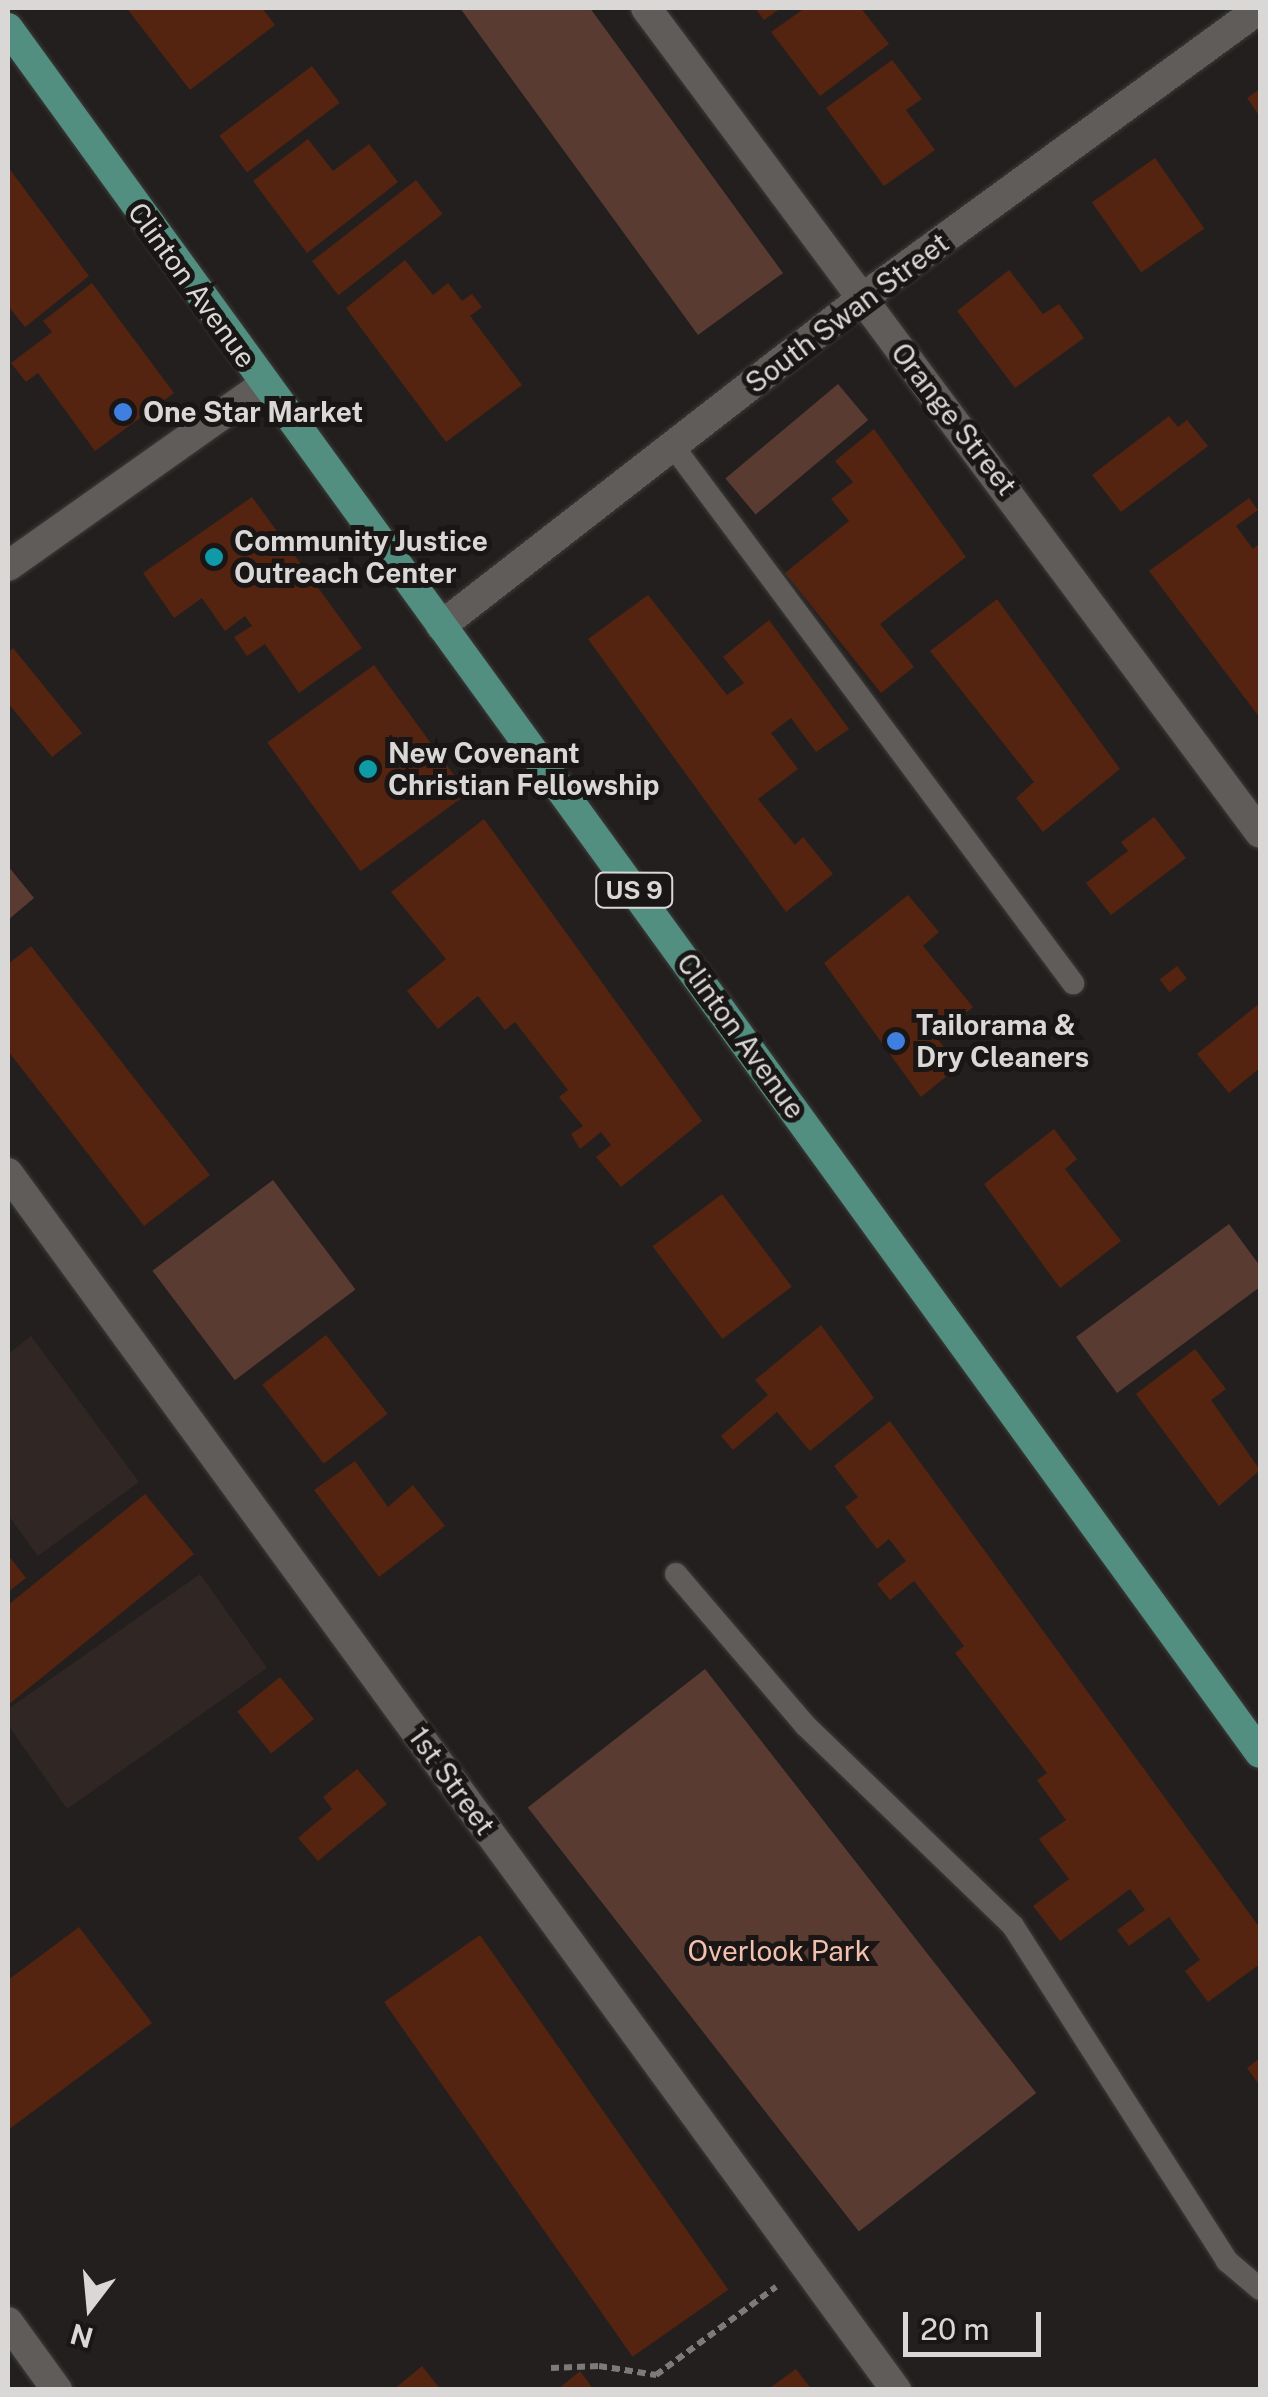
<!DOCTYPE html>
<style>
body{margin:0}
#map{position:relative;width:1268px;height:2397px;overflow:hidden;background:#221f1e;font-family:"Public Sans",sans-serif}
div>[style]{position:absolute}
.built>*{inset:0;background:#302623}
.green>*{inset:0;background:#5a3b31;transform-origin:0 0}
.building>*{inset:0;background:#542411;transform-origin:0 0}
.path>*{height:6px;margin-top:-3px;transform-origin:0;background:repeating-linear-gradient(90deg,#7d7b7a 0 8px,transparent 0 13px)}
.roads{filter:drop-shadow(0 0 2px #3d3b3a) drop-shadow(0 0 2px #3d3b3a)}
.lane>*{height:22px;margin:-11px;padding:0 11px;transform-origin:11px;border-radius:11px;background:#605c5a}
.street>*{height:30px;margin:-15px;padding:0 15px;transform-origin:15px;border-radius:15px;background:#605c5a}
.primary>*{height:30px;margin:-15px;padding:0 15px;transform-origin:15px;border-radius:15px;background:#528f80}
.dots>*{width:28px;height:28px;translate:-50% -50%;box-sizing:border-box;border:5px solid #191615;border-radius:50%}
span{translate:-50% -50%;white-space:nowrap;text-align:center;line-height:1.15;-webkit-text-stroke:10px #191615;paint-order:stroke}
.shield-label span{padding:2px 8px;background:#191615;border:2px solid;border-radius:8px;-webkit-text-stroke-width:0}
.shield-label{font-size:25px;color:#dad8d7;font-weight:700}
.street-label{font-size:28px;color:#dad8d7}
.poi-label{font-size:28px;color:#dad8d7;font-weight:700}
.left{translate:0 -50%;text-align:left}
.park-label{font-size:28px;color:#f4c0ae}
.frame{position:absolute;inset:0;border:10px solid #dad8d7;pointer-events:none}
.north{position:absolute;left:40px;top:2257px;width:100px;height:100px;-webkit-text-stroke:8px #191615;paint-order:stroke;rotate:196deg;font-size:28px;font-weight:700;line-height:40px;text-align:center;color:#dad8d7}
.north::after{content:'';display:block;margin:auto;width:35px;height:45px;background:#dad8d7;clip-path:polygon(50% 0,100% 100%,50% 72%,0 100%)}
.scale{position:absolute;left:903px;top:2312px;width:138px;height:45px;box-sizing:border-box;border:5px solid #dad8d7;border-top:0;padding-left:12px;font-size:30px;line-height:35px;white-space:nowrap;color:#dad8d7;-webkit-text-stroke:8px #191615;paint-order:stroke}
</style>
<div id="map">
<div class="built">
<div style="clip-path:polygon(31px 1336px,139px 1482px,38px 1556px,8px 1515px,8px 1354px)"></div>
<div style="clip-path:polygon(200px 1574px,267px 1668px,67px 1809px,8px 1725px,8px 1709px)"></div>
</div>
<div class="green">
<div style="clip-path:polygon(460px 8px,590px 8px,783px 273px,698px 335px)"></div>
<div style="left:838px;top:384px;width:47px;height:147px;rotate:50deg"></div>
<div style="clip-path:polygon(8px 866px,34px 898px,8px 920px)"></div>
<div style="left:273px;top:1180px;width:137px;height:151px;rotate:53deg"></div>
<div style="clip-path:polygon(1229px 1224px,1260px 1266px,1260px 1287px,1117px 1393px,1076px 1337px)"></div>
<div style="left:705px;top:1669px;width:538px;height:225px;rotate:52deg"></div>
</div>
<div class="building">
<div style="clip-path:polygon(262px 8px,275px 25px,190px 90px,128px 10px)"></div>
<div style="clip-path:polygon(755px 8px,781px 8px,764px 20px)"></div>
<div style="clip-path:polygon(805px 8px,861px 8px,889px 44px,820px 96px,771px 32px)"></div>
<div style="clip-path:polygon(892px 60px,922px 99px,906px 110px,935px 150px,884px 186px,826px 108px)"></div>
<div style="left:312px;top:66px;width:46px;height:116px;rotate:53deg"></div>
<div style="clip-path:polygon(1260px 89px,1260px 117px,1247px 98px)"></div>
<div style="clip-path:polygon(308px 139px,333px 171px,369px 144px,398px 182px,307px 253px,253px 181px)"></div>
<div style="left:1155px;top:158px;width:86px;height:77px;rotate:55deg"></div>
<div style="clip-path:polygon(8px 167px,89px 276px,25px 327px,8px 306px)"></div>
<div style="left:416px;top:180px;width:43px;height:132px;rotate:52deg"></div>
<div style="clip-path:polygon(405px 260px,433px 295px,448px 283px,462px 301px,472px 294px,482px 307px,470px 316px,522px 385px,446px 442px,346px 308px)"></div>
<div style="clip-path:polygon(1009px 270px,1043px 314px,1059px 304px,1084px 338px,1015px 388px,957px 311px)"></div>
<div style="clip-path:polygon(92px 283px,174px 393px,95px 451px,38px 373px,26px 382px,11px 363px,52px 332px,43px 321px)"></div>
<div style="clip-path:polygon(1169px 416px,1178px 427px,1187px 420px,1208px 446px,1121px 512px,1092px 475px)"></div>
<div style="clip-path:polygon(874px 429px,966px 557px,880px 624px,914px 667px,881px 693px,785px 573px,849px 521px,831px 499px,853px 482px,835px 461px)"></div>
<div style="clip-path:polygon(252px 497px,362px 648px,299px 693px,265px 644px,247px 656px,234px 637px,252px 626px,245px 616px,225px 631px,202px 598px,174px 618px,143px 573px)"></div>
<div style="clip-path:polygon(1249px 498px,1258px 510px,1236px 526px,1253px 549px,1260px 543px,1260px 718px,1149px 571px)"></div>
<div style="clip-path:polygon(648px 595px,727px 695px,744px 683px,723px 657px,769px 620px,849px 729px,816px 752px,791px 718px,771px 733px,798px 769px,758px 799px,795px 845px,803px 837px,833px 874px,786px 912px,588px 639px)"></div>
<div style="clip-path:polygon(997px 599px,1120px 769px,1043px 832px,1016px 798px,1034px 782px,930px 651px)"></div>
<div style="clip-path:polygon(13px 648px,82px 733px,52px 757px,8px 703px,8px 653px)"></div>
<div style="left:374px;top:665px;width:159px;height:132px;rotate:54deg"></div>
<div style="clip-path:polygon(1154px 817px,1186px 858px,1111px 915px,1086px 883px,1128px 851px,1121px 842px)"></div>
<div style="clip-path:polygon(484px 819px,702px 1121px,621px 1187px,596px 1157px,611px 1145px,601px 1132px,580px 1149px,571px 1134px,583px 1126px,559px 1097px,568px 1090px,515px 1022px,505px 1030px,478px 996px,438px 1029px,407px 991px,446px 959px,391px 892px)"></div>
<div style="clip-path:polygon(908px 895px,939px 932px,923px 946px,973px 1007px,936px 1037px,959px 1066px,921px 1097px,824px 963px)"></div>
<div style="clip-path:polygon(31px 946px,210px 1175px,144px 1226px,8px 1051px,8px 964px)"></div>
<div style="left:1177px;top:966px;width:16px;height:22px;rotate:52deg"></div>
<div style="clip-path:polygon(1260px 1003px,1260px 1068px,1229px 1093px,1197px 1054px)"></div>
<div style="clip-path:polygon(1054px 1129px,1077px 1159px,1065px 1169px,1121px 1241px,1060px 1288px,984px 1184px)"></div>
<div style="left:722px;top:1194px;width:116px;height:87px;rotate:53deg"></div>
<div style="clip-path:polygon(821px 1325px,874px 1398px,810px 1451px,777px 1412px,733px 1450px,721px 1436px,768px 1395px,755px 1380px)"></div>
<div style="left:326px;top:1335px;width:100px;height:81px;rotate:52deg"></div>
<div style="clip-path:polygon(1195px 1349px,1226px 1389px,1211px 1400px,1260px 1470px,1219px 1506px,1136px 1394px)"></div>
<div style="clip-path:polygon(890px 1421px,1260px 1928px,1260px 1964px,1208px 2002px,1185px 1971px,1200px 1960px,1169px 1917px,1129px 1946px,1117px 1930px,1145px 1910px,1130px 1889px,1060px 1941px,1033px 1906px,1069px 1879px,1039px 1839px,1066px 1820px,1037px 1780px,1047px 1773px,955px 1653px,964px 1646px,914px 1581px,890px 1600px,877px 1584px,906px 1561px,889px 1539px,877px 1549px,845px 1507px,858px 1497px,834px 1466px)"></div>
<div style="clip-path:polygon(355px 1461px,388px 1507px,413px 1485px,445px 1526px,379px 1577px,314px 1490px)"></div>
<div style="clip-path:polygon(145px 1494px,194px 1554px,8px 1705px,8px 1605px)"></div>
<div style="clip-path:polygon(8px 1555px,26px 1578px,8px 1592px)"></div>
<div style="left:280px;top:1677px;width:54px;height:55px;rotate:51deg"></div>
<div style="clip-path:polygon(357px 1769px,387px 1804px,318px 1861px,298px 1838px,332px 1809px,323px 1797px)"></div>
<div style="clip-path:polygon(79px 1927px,152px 2023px,8px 2130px,8px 1980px)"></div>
<div style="left:480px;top:1935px;width:433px;height:117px;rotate:55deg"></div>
<div style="clip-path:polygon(1260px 2058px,1260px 2086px,1247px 2068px)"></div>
<div style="clip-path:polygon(422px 2366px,441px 2390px,393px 2390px)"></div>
<div style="clip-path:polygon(796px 2369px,812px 2390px,767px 2390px)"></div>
<div style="clip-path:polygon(580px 2371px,594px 2390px,557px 2390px)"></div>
</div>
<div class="path">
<div style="left:551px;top:2368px;width:48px;rotate:-2.4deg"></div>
<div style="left:599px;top:2366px;width:58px;rotate:9deg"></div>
<div style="left:656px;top:2375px;width:149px;rotate:-36.3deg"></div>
</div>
<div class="roads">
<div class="lane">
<div style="left:673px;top:446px;width:670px;rotate:53.32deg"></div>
<div style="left:676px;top:1574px;width:199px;rotate:49.5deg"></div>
<div style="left:805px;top:1725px;width:289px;rotate:44deg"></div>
<div style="left:1013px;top:1926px;width:398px;rotate:57.4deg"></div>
<div style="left:1227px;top:2261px;width:43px;rotate:40.3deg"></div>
</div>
<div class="street">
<div style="left:646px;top:8px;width:1028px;rotate:53.34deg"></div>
<div style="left:8px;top:566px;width:314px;rotate:-35.3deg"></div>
<div style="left:441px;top:626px;width:531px;rotate:-37.88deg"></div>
<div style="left:860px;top:300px;width:495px;rotate:-36.1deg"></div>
<div style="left:8px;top:1173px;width:1507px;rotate:53.88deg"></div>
<div style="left:8px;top:2322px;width:84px;rotate:54.2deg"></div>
</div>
<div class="primary">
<div style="left:8px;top:28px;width:2131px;rotate:54.03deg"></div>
</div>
</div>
<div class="dots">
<div style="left:123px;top:412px;background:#3f7fe0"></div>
<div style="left:214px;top:557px;background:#0f9aa8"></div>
<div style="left:368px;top:769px;background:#0f9aa8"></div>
<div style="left:896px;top:1041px;background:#3f7fe0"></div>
</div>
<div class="shield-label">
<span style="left:634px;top:890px">US 9</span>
</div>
<div class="street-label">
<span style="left:192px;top:285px;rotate:54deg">Clinton Avenue</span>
<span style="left:847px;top:313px;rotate:-37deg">South Swan Street</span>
<span style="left:954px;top:419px;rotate:52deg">Orange Street</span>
<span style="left:741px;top:1036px;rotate:54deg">Clinton Avenue</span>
<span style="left:452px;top:1781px;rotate:54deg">1st Street</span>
</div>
<div class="poi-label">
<span class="left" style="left:143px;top:412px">One Star Market</span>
<span class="left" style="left:234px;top:557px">Community Justice<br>Outreach Center</span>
<span class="left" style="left:388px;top:769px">New Covenant<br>Christian Fellowship</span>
<span class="left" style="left:916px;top:1041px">Tailorama &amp;<br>Dry Cleaners</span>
</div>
<div class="park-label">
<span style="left:779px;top:1951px">Overlook Park</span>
</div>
<div class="frame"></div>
<div class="north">N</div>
<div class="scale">20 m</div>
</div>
